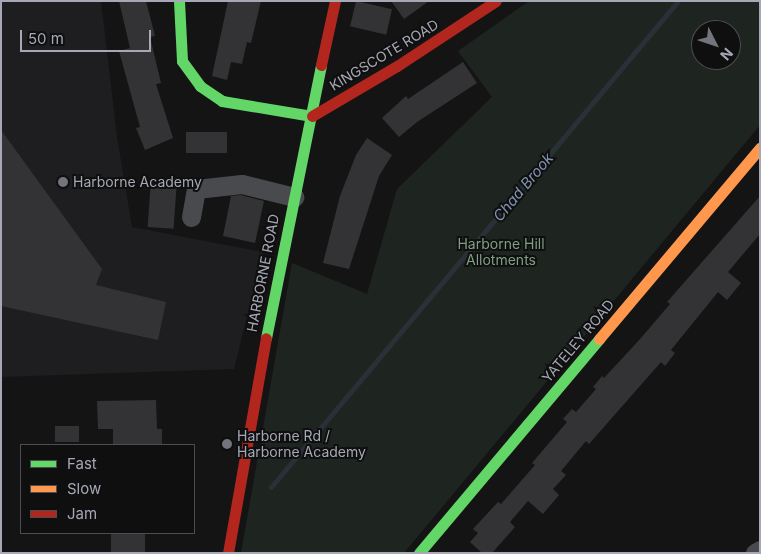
<!DOCTYPE html>
<style>
body{margin:0}
#map{position:relative;width:761px;height:554px;overflow:hidden;background:#141415;font-family:Inter,sans-serif}
div>[style]{position:absolute}
.built>*{inset:0;background:#1e1e20}
.green>*{inset:0;background:#1e2520}
.stream>*{height:5px;margin:-2.5px;padding:0 2.5px;transform-origin:2.5px;border-radius:2.5px;background:#2a3038}
.building>*{inset:0;background:#333335;transform-origin:0 0}
.street>*{height:19px;margin:-9.5px;padding:0 9.5px;transform-origin:9.5px;border-radius:9.5px;background:#494a4d}
.fast>*{height:11px;margin:-5.5px;padding:0 5.5px;transform-origin:5.5px;border-radius:5.5px;background:#63d668}
.slow>*{height:11px;margin:-5.5px;padding:0 5.5px;transform-origin:5.5px;border-radius:5.5px;background:#ff974d}
.jam>*{height:11px;margin:-5.5px;padding:0 5.5px;transform-origin:5.5px;border-radius:5.5px;background:#b3261e}
.dots>*{width:14px;height:14px;translate:-50% -50%;box-sizing:border-box;border:2px solid #0f0f10;border-radius:50%}
span{translate:-50% -50%;white-space:nowrap;text-align:center;line-height:1.15;-webkit-text-stroke:4px #0f0f10;paint-order:stroke}
.street-label{font-size:14px;color:#a6a9b5}
.poi-label{font-size:14px;color:#a6a9b5}
.left{translate:0 -50%;text-align:left}
.park-label{font-size:14px;color:#7e9f83}
.water-label{font-size:15px;color:#7e93af;font-style:italic}
.frame{position:absolute;inset:0;border:2px solid #a6a9b5;pointer-events:none}
.legend{position:absolute;left:20px;top:444px;width:175px;height:90px;box-sizing:border-box;background:#0f0f10;border:1px solid #4b4d52;margin:0;padding:6px 9px;list-style:none;font-size:15px;color:#a6a9b5}
.legend li{display:flex;align-items:center;gap:10px;height:25px}
.legend b{width:25px;border:1px solid #4b4d52}
.north{position:absolute;left:691px;top:20px;width:50px;height:50px;box-sizing:border-box;background:#0f0f10;border:1px solid #4b4d52;border-radius:50%;rotate:131deg;font-size:14px;font-weight:700;line-height:20px;text-align:center;color:#a6a9b5}
.north::after{content:'';display:block;margin:auto;width:18px;height:22px;background:#73757d;clip-path:polygon(50% 0,100% 100%,50% 72%,0 100%)}
.scale{position:absolute;left:20px;top:30px;width:131px;height:22px;box-sizing:border-box;border:2px solid #a6a9b5;border-top:0;padding-left:6px;font-size:15px;line-height:18px;white-space:nowrap;color:#a6a9b5;-webkit-text-stroke:4px #0f0f10;paint-order:stroke}
</style>
<div id="map">
<div class="built">
<div style="clip-path:polygon(1px 1px,101px 1px,117px 137px,132px 227px,263px 252px,234px 369px,1px 377px)"></div>
</div>
<div class="green">
<div style="clip-path:polygon(evenodd,529px 1px,676px 1px,680px 4px,683px 1px,760px 1px,760px 125px,404px 553px,241px 553px,292px 263px,367px 294px,397px 189px,492px 97px,458px 51px,529px 1px,701px 30px,731px 30px,731px 60px,701px 60px,701px 30px)"></div>
</div>
<div class="stream">
<div style="left:271px;top:487px;width:634px;rotate:-50.06deg"></div>
</div>
<div class="building">
<div style="clip-path:polygon(119px 1px,146px 1px,155px 36px,150px 37px,161px 83px,156px 84px,173px 138px,145px 150px,136px 128px,140px 127px,119px 51px,130px 48px)"></div>
<div style="clip-path:polygon(228px 1px,261px 1px,251px 43px,247px 42px,242px 64px,231px 62px,227px 80px,212px 76px)"></div>
<div style="left:356px;top:1px;width:37px;height:26px;rotate:13deg"></div>
<div style="clip-path:polygon(391px 1px,429px 1px,404px 19px)"></div>
<div style="clip-path:polygon(463px 62px,477px 83px,417px 122px,399px 137px,382px 118px,406px 96px,408px 99px)"></div>
<div style="clip-path:polygon(1px 130px,102px 269px,96px 285px,166px 302px,158px 340px,1px 306px)"></div>
<div style="left:227px;top:132px;width:21px;height:41px;rotate:90deg"></div>
<div style="clip-path:polygon(367px 138px,392px 155px,379px 176px,349px 269px,323px 263px,340px 196px,356px 155px)"></div>
<div style="left:151px;top:179px;width:26px;height:48px;rotate:4deg"></div>
<div style="clip-path:polygon(241px 195px,264px 201px,255px 243px,223px 236px,231px 196px)"></div>
<div style="clip-path:polygon(760px 196px,760px 234px,728px 272px,741px 283px,727px 300px,718px 292px,671px 350px,675px 353px,665px 366px,661px 362px,589px 444px,586px 441px,561px 471px,566px 475px,553px 489px,559px 495px,543px 514px,528px 501px,510px 522px,515px 527px,492px 553px,482px 553px,470px 542px,478px 533px,473px 529px,498px 502px,501px 504px,535px 465px,532px 463px,567px 422px,563px 419px,572px 409px,576px 412px,596px 389px,593px 387px,602px 376px,604px 378px,641px 338px,670px 304px,667px 302px)"></div>
<div style="clip-path:polygon(156px 400px,157px 429px,162px 429px,162px 445px,113px 445px,113px 429px,98px 429px,97px 401px)"></div>
<div style="left:55px;top:426px;width:24px;height:16px"></div>
<div style="left:111px;top:533px;width:34px;height:20px"></div>
</div>
<div class="street">
<div style="left:191px;top:217px;width:28px;rotate:-80deg"></div>
<div style="left:196px;top:189px;width:46px;rotate:-6.2deg"></div>
<div style="left:242px;top:184px;width:54px;rotate:14deg"></div>
<div style="left:755px;top:553px;width:6px;rotate:-31deg"></div>
</div>
<div class="fast">
<div style="left:179px;top:1px;width:60px;rotate:87.1deg"></div>
<div style="left:182px;top:61px;width:31px;rotate:54deg"></div>
<div style="left:200px;top:86px;width:27px;rotate:34deg"></div>
<div style="left:222px;top:101px;width:91px;rotate:9.5deg"></div>
<div style="left:266px;top:338px;width:278px;rotate:-78.6deg"></div>
<div style="left:419px;top:553px;width:280px;rotate:-49.9deg"></div>
</div>
<div class="slow">
<div style="left:599px;top:339px;width:250px;rotate:-49.9deg"></div>
</div>
<div class="jam">
<div style="left:321px;top:65px;width:66px;rotate:-77.7deg"></div>
<div style="left:312px;top:116px;width:99px;rotate:-30.5deg"></div>
<div style="left:397px;top:66px;width:118px;rotate:-33.3deg"></div>
<div style="left:228px;top:553px;width:218px;rotate:-80deg"></div>
</div>
<div class="dots">
<div style="left:63px;top:182px;background:#73757d"></div>
<div style="left:227px;top:444px;background:#73757d"></div>
</div>
<div class="street-label">
<span style="left:384px;top:55px;rotate:-31deg">KINGSCOTE ROAD</span>
<span style="left:263px;top:273px;rotate:-79deg">HARBORNE ROAD</span>
<span style="left:578px;top:341px;rotate:-50deg">YATELEY ROAD</span>
</div>
<div class="poi-label">
<span class="left" style="left:73px;top:182px">Harborne Academy</span>
<span class="left" style="left:237px;top:444px">Harborne Rd /<br>Harborne Academy</span>
</div>
<div class="park-label">
<span style="left:501px;top:252px">Harborne Hill<br>Allotments</span>
</div>
<div class="water-label">
<span style="left:523px;top:187px;rotate:-50deg">Chad Brook</span>
</div>
<div class="frame"></div>
<ul class="legend">
<li><b style="height:6px;background:#63d668"></b>Fast</li>
<li><b style="height:6px;background:#ff974d"></b>Slow</li>
<li><b style="height:6px;background:#b3261e"></b>Jam</li>
</ul>
<div class="north">N</div>
<div class="scale">50 m</div>
</div>
